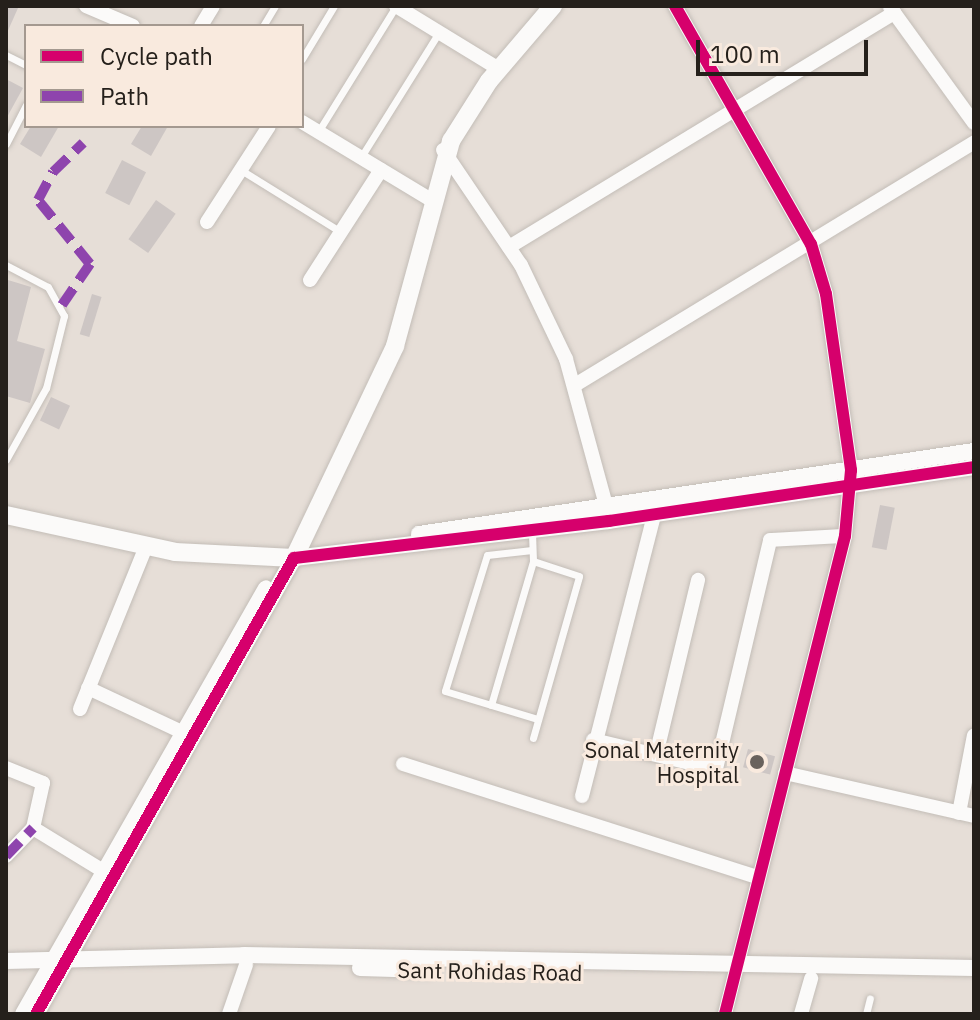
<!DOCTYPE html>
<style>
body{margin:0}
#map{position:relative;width:980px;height:1020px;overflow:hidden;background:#e6ded7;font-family:"IBM Plex Sans",sans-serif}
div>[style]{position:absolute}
.building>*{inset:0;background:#cdc6c4;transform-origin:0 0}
.roads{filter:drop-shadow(0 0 2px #c3bdb7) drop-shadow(0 0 2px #c3bdb7)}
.service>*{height:7px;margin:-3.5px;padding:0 3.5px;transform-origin:3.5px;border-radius:3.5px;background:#fbfaf9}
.minor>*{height:14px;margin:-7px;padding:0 7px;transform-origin:7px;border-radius:7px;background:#fbfaf9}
.tertiary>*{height:16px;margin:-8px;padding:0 8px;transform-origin:8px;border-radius:8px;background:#fbfaf9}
.secondary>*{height:18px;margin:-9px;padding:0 9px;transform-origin:9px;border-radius:9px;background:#fbfaf9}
.quiet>*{height:10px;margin-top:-5px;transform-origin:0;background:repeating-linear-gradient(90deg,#8e44ad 0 20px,transparent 0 30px)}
.cycleway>*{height:12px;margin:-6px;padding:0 6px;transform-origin:6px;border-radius:6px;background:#d6006c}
.dots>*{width:22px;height:22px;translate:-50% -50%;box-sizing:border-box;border:4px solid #f9eade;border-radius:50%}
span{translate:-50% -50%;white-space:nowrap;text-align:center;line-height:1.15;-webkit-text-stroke:6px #f9eade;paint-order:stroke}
.poi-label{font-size:22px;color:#25201b}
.right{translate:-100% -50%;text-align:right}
.street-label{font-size:22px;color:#25201b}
.frame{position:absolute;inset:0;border:8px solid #25201b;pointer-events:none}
.legend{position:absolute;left:24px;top:24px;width:280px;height:104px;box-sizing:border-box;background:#f9eade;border:2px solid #a49990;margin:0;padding:10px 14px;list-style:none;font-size:24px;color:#25201b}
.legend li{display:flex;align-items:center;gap:16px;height:40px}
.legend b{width:40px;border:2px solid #a49990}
.scale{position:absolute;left:696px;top:40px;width:172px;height:36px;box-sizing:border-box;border:4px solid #25201b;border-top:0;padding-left:10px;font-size:24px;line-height:28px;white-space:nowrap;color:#25201b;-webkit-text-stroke:6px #f9eade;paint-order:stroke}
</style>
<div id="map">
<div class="building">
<div style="clip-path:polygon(6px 6px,18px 8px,6px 35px)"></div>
<div style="clip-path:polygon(6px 79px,23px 88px,6px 119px)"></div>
<div style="clip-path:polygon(31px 126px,59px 126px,41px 157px,20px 144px)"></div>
<div style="clip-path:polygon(142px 126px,168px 126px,151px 156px,131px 144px)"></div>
<div style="left:122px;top:160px;width:27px;height:37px;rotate:27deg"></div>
<div style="left:156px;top:200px;width:24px;height:48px;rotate:35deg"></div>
<div style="clip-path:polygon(8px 280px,31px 287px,17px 341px,45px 349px,30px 403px,6px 396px)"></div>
<div style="left:92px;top:294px;width:10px;height:42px;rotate:17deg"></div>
<div style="left:51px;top:397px;width:21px;height:26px;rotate:25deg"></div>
<div style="left:880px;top:505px;width:15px;height:43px;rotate:11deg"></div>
<div style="left:748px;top:749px;width:28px;height:19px;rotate:15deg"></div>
</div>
<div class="roads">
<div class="service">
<div style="left:263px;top:26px;width:23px;rotate:-59deg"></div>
<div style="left:6px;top:55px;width:22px;rotate:27deg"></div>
<div style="left:302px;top:59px;width:62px;rotate:-58.9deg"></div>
<div style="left:318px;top:132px;width:148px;rotate:-58.2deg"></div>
<div style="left:6px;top:144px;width:44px;rotate:-62.9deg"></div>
<div style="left:361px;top:157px;width:147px;rotate:-58deg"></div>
<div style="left:241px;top:170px;width:118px;rotate:31.8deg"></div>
<div style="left:6px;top:265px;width:47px;rotate:27.6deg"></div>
<div style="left:48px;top:287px;width:33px;rotate:61deg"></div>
<div style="left:64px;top:316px;width:74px;rotate:104deg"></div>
<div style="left:46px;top:388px;width:82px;rotate:119.1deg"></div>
<div style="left:532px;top:550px;width:45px;rotate:173.7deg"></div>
<div style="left:487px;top:555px;width:142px;rotate:107.2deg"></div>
<div style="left:445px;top:691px;width:97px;rotate:16.8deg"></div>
<div style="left:491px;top:705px;width:150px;rotate:-73.7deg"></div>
<div style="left:533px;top:561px;width:30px;rotate:-92deg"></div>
<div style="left:533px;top:738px;width:168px;rotate:-74.1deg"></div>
<div style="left:579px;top:576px;width:48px;rotate:-161.9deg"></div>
<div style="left:866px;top:1014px;width:16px;rotate:-76deg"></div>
</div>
<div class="minor">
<div style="left:86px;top:6px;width:51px;rotate:23.1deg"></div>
<div style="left:396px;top:6px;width:115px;rotate:31.5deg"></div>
<div style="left:675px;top:6px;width:274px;rotate:60.3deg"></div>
<div style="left:811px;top:244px;width:52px;rotate:73.3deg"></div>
<div style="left:826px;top:294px;width:178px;rotate:81.9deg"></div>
<div style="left:851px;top:470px;width:66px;rotate:95.2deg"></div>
<div style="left:845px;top:536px;width:493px;rotate:104.1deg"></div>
<div style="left:890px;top:7px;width:143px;rotate:54.1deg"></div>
<div style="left:201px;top:26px;width:23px;rotate:-59deg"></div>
<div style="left:302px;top:122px;width:147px;rotate:31.1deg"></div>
<div style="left:443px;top:150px;width:139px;rotate:55.9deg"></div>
<div style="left:521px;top:265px;width:104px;rotate:64.4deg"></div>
<div style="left:566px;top:359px;width:163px;rotate:74.7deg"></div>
<div style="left:207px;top:222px;width:114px;rotate:-57.1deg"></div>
<div style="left:509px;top:247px;width:451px;rotate:-31.3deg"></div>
<div style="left:310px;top:280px;width:131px;rotate:-57.2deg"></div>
<div style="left:575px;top:385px;width:467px;rotate:-31.3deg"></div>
<div style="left:88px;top:688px;width:102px;rotate:25.1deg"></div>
<div style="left:80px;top:709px;width:178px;rotate:-67.9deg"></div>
<div style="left:593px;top:740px;width:126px;rotate:13.3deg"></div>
<div style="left:716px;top:769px;width:235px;rotate:-76.7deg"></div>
<div style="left:770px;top:540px;width:75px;rotate:-3.1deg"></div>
<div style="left:657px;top:751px;width:176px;rotate:-76.5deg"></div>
<div style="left:403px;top:764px;width:372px;rotate:17.7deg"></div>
<div style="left:6px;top:768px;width:40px;rotate:22deg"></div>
<div style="left:43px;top:783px;width:46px;rotate:102.5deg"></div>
<div style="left:33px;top:828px;width:79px;rotate:31.5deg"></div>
<div style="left:785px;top:773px;width:194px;rotate:12.8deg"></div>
<div style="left:582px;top:796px;width:290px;rotate:-75.6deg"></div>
<div style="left:959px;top:813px;width:79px;rotate:-79.1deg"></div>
<div style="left:6px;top:856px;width:39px;rotate:-46deg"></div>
<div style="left:229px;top:1014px;width:52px;rotate:-70.9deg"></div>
<div style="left:801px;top:1014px;width:37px;rotate:-74deg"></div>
</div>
<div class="tertiary">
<div style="left:419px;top:534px;width:561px;rotate:-8.51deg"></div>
<div style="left:6px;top:961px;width:238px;rotate:-1.4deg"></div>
<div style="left:244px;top:955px;width:730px;rotate:1.02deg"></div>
<div style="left:360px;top:968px;width:68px;rotate:1.7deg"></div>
<div style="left:23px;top:1014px;width:490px;rotate:-60.3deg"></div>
<div style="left:36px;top:1014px;width:524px;rotate:-60.5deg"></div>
<div style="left:294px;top:558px;width:317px;rotate:-6.7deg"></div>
<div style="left:609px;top:521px;width:369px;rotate:-8.4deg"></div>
</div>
<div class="secondary">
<div style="left:6px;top:515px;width:173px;rotate:12.3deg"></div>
<div style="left:175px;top:552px;width:119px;rotate:2.9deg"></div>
<div style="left:294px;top:558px;width:235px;rotate:-64.5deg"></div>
<div style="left:395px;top:346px;width:213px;rotate:-74.7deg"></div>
<div style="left:451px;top:141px;width:71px;rotate:-57.7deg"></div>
<div style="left:489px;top:81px;width:99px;rotate:-49.5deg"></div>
</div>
</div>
<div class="quiet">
<div style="left:62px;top:305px;width:50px;rotate:-55.7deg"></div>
<div style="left:90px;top:264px;width:82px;rotate:-129.1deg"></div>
<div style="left:38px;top:200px;width:32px;rotate:-62deg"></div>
<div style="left:53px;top:172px;width:42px;rotate:-44deg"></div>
<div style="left:6px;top:856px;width:39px;rotate:-46deg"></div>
</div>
<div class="cycleway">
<div style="left:675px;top:6px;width:274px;rotate:60.3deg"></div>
<div style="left:811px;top:244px;width:52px;rotate:73.3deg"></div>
<div style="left:826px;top:294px;width:178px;rotate:81.9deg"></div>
<div style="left:851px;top:470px;width:66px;rotate:95.2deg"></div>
<div style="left:845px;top:536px;width:493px;rotate:104.1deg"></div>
<div style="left:36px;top:1014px;width:524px;rotate:-60.5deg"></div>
<div style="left:294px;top:558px;width:317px;rotate:-6.7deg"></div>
<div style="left:609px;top:521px;width:369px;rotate:-8.4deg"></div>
</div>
<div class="dots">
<div style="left:757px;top:762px;background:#69625d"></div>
</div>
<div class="poi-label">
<span class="right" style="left:739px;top:762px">Sonal Maternity<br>Hospital</span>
</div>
<div class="street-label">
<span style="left:490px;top:971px;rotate:1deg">Sant Rohidas Road</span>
</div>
<div class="frame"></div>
<ul class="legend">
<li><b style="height:10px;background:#d6006c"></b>Cycle path</li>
<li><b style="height:10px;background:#8e44ad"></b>Path</li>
</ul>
<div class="scale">100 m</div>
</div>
